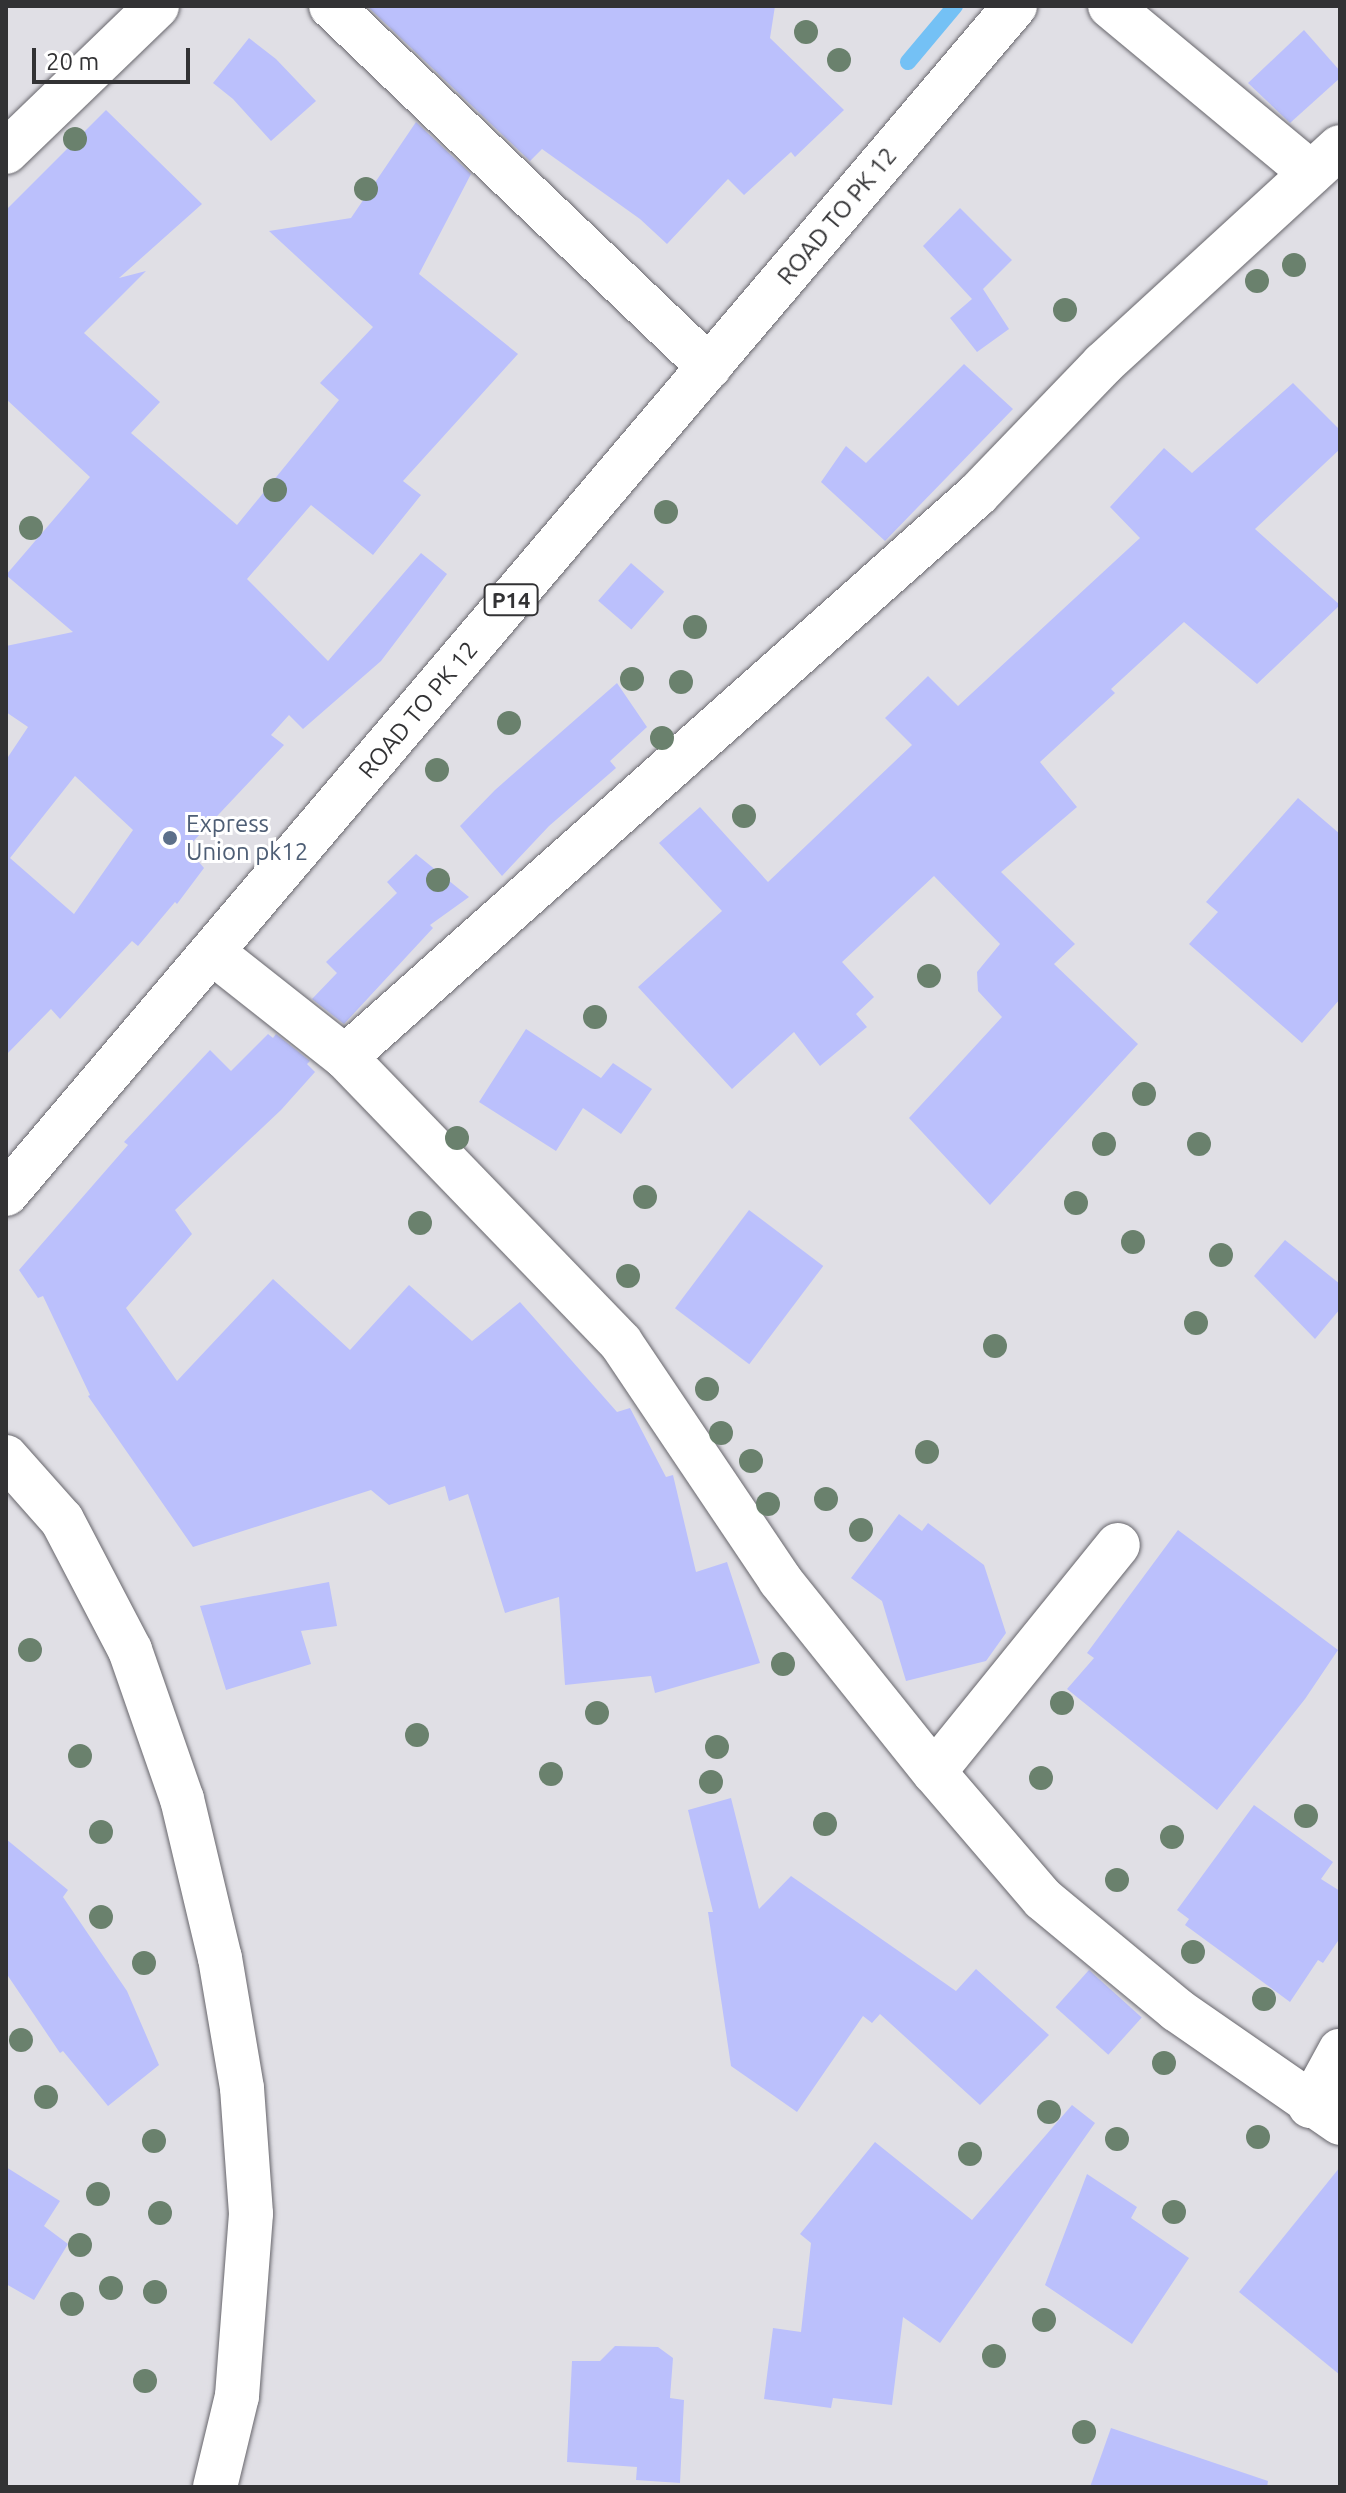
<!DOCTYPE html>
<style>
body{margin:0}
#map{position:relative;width:1346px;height:2493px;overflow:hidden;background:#e0dfe5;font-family:Ubuntu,sans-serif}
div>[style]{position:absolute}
.stream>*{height:16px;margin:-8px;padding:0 8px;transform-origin:8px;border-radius:8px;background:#74c1f5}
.building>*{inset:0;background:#bbc0fc;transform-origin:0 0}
.roads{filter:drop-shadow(0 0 2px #67666c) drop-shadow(0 0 2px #67666c)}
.street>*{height:44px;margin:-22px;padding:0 22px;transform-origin:22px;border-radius:22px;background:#fff}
.secondary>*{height:44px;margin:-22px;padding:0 22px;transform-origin:22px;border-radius:22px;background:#fff}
.primary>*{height:44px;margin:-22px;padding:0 22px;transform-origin:22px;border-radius:22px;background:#fff}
.trees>*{width:24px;height:24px;margin:-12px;border-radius:50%;background:#6a816d}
.dots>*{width:22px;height:22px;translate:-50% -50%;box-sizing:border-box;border:4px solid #fff;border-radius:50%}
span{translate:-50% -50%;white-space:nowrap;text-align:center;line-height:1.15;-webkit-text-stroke:6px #fff;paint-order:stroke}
.shield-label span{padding:2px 6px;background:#fff;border:2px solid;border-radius:6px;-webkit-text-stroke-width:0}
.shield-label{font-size:22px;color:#323234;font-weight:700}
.street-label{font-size:24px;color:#323234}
.service-label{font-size:24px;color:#4e5e75}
.left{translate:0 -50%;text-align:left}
.frame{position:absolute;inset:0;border:8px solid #323234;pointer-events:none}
.scale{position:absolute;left:32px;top:48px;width:158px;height:36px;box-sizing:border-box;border:4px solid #323234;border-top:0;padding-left:10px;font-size:24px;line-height:28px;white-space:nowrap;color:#323234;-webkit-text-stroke:6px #fff;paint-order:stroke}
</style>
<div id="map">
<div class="stream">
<div style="left:908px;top:62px;width:73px;rotate:-50deg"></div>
</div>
<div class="building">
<div style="clip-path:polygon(367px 6px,775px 6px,770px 38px,844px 110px,795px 157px,791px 152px,744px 195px,728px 179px,667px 244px,640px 219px,542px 149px,530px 161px)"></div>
<div style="clip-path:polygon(1304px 30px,1340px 71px,1340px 78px,1290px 123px,1248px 83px)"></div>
<div style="clip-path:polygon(249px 38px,276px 59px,316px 101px,271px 141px,233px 99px,213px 83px)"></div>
<div style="clip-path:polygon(evenodd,106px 110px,202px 204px,119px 278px,146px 271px,84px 333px,160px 402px,131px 433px,237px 525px,339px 400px,320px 383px,373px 327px,269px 231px,351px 218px,416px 122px,471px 174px,419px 274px,518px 354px,403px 481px,421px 495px,373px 555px,311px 505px,247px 579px,328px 661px,421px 553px,447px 574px,381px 661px,303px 729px,289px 715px,271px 735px,284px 745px,187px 848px,204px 868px,177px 904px,175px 902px,138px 946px,132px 941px,60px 1019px,51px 1009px,6px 1055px,6px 760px,28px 727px,6px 712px,6px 646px,73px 632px,6px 575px,90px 477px,6px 399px,6px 210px,106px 110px,75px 776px,133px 830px,74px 914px,10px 858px,75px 776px)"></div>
<div style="clip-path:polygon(960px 208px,1012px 260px,983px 289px,1009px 329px,977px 352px,950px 318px,972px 299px,923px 246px)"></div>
<div style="clip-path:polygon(964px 364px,1013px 409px,885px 541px,821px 482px,846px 446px,866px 463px)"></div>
<div style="clip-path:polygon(1293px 383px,1340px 430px,1340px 449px,1255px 529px,1340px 605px,1257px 684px,1184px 622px,1111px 689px,1115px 693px,1040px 762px,1077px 807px,1001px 872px,1075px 944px,1054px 964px,1138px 1044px,990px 1205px,909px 1118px,1002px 1017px,978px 991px,977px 972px,1000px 944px,934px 876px,842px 962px,874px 997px,856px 1014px,867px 1027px,820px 1066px,794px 1032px,732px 1089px,638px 987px,722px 911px,659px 843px,700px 807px,768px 882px,912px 745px,885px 718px,928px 676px,958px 706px,1140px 538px,1110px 507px,1164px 448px,1192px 473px)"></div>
<div style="left:631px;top:563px;width:44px;height:50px;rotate:41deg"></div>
<div style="clip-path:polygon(617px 683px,647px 727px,610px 761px,616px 768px,549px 826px,502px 876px,460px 826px,495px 790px)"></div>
<div style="clip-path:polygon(1298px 798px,1340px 834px,1340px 999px,1302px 1043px,1189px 944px,1218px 912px,1206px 902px)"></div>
<div style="clip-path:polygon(416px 854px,469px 897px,430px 925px,433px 928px,344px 1024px,312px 999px,337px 973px,326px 962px,397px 893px,387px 882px)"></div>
<div style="clip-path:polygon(526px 1029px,601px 1078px,613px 1063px,652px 1089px,621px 1134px,583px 1108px,556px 1151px,479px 1102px)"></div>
<div style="clip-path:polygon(268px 1034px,273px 1038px,276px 1034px,310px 1061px,307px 1064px,315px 1072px,281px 1110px,175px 1210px,192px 1234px,126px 1308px,177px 1381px,273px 1279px,350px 1350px,409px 1285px,472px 1341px,520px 1302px,617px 1412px,630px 1408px,666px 1477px,673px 1475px,696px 1572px,727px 1562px,760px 1663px,655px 1693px,651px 1676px,565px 1685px,559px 1597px,505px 1613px,468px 1494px,449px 1501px,445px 1486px,389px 1505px,371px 1490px,193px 1547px,88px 1396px,90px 1395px,43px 1296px,38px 1298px,19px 1270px,128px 1145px,124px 1142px,210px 1050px,231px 1071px)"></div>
<div style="left:749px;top:1210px;width:93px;height:123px;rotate:37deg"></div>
<div style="clip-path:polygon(1285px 1240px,1340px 1284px,1340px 1309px,1315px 1339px,1254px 1276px)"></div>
<div style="clip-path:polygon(899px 1514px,922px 1531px,928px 1523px,984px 1565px,1006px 1633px,986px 1661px,906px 1681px,882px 1601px,851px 1578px)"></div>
<div style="clip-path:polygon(1178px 1530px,1338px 1650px,1305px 1699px,1217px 1810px,1067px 1689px,1094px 1658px,1087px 1653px)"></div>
<div style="clip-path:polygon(329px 1582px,337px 1626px,301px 1631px,311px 1664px,226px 1690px,200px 1606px)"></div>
<div style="clip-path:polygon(731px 1798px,759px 1909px,791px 1876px,956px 1991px,976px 1969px,1049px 2035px,980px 2105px,880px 2014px,872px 2023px,863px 2016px,797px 2112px,731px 2066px,708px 1912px,713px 1912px,688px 1810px)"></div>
<div style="clip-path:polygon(1254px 1805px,1333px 1862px,1321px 1879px,1340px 1891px,1340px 1938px,1323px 1963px,1318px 1960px,1290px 2002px,1185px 1925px,1189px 1919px,1177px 1910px)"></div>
<div style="clip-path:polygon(6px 1839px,68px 1890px,63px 1897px,127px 1991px,159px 2065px,108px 2106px,63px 2051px,60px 2053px,6px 1973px)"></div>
<div style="left:1089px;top:1970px;width:71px;height:50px;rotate:42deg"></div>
<div style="clip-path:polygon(1072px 2105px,1095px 2123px,940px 2343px,903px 2317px,892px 2405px,833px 2398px,831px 2408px,764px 2399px,773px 2328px,801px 2332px,811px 2243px,800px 2234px,875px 2142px,972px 2220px)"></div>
<div style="clip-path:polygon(6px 2167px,60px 2201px,44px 2226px,68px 2244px,34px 2300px,6px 2284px)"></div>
<div style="clip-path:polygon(1340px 2167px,1340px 2375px,1239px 2292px)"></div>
<div style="clip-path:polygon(1087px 2174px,1137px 2207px,1131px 2218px,1189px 2258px,1132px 2344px,1045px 2285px)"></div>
<div style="clip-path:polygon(615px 2346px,658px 2347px,673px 2358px,670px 2398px,684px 2400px,680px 2483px,636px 2480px,637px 2467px,567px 2462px,572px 2361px,600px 2361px)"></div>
<div style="clip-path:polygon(1111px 2428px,1268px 2481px,1267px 2487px,1090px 2487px)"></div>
</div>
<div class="roads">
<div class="street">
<div style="left:331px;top:6px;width:523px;rotate:43.68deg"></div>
<div style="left:1110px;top:6px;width:261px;rotate:39.7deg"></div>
<div style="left:6px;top:152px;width:210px;rotate:-44deg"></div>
<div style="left:212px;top:952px;width:169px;rotate:38.3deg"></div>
<div style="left:345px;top:1057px;width:847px;rotate:-41.65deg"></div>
<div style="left:978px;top:494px;width:180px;rotate:-46.1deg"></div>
<div style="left:1103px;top:364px;width:321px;rotate:-42.5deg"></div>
<div style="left:345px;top:1057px;width:397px;rotate:46deg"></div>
<div style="left:621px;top:1343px;width:285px;rotate:56.1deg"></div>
<div style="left:780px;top:1580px;width:246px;rotate:51.3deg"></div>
<div style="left:934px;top:1772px;width:167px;rotate:49.4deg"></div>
<div style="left:1043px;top:1899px;width:174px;rotate:39.6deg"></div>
<div style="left:1177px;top:2010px;width:198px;rotate:34.7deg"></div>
<div style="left:934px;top:1772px;width:292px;rotate:-51deg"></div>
<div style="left:1310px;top:2106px;width:63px;rotate:-61.4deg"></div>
</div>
<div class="secondary">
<div style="left:6px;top:1457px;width:84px;rotate:48.4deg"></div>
<div style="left:62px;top:1520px;width:147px;rotate:62.4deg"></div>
<div style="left:130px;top:1650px;width:158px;rotate:70.8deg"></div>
<div style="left:182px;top:1799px;width:163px;rotate:76.6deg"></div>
<div style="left:220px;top:1958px;width:132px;rotate:80.4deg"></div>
<div style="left:242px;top:2088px;width:126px;rotate:85.9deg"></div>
<div style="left:251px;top:2214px;width:183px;rotate:94.4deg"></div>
<div style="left:237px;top:2396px;width:94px;rotate:103.6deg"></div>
</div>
<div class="primary">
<div style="left:6px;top:1194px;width:1559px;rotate:-49.66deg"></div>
</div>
</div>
<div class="trees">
<div style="left:806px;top:32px"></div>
<div style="left:839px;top:60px"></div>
<div style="left:75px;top:139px"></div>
<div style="left:366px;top:189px"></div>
<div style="left:1294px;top:265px"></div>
<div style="left:1257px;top:281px"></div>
<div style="left:1065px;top:310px"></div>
<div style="left:275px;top:490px"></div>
<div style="left:666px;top:512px"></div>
<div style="left:31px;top:528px"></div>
<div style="left:695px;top:627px"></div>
<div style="left:632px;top:679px"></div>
<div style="left:681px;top:682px"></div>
<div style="left:509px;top:723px"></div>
<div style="left:662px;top:738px"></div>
<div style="left:437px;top:770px"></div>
<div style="left:744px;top:816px"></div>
<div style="left:438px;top:880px"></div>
<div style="left:929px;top:976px"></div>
<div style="left:595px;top:1017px"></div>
<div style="left:1144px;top:1094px"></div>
<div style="left:457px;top:1138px"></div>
<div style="left:1104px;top:1144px"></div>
<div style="left:1199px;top:1144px"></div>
<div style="left:645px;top:1197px"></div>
<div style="left:1076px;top:1203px"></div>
<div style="left:420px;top:1223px"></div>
<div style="left:1133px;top:1242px"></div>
<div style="left:1221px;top:1255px"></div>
<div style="left:628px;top:1276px"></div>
<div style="left:1196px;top:1323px"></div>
<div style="left:995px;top:1346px"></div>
<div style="left:707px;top:1389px"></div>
<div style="left:721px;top:1433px"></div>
<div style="left:927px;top:1452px"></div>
<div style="left:751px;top:1461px"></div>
<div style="left:826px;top:1499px"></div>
<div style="left:768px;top:1504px"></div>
<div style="left:861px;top:1530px"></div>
<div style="left:30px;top:1650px"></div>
<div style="left:783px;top:1664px"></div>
<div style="left:1062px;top:1703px"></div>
<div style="left:597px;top:1713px"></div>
<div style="left:417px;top:1735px"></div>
<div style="left:717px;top:1747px"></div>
<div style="left:80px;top:1756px"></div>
<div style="left:551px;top:1774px"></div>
<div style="left:1041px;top:1778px"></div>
<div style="left:711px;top:1782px"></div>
<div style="left:1306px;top:1816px"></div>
<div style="left:825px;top:1824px"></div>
<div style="left:101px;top:1832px"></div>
<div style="left:1172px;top:1837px"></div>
<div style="left:1117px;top:1880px"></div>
<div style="left:101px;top:1917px"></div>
<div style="left:1193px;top:1952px"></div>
<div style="left:144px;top:1963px"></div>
<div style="left:1264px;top:1999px"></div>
<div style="left:21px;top:2040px"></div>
<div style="left:1164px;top:2063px"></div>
<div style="left:46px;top:2097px"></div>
<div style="left:1049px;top:2112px"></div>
<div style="left:1258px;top:2137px"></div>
<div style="left:1117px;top:2139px"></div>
<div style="left:154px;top:2141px"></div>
<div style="left:970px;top:2154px"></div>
<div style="left:98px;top:2194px"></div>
<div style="left:1174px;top:2212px"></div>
<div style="left:160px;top:2213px"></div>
<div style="left:80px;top:2245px"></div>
<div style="left:111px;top:2288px"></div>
<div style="left:155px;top:2292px"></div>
<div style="left:72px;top:2304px"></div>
<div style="left:1044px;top:2320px"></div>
<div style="left:994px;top:2356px"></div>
<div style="left:145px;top:2381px"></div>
<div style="left:1084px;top:2432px"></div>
</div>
<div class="dots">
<div style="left:170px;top:838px;background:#5c6f8a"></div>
</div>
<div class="shield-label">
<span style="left:511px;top:600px">P14</span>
</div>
<div class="street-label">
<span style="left:837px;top:216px;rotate:-50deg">ROAD TO PK 12</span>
<span style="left:418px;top:710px;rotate:-50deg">ROAD TO PK 12</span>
</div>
<div class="service-label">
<span class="left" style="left:186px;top:838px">Express<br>Union pk12</span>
</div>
<div class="frame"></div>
<div class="scale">20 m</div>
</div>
